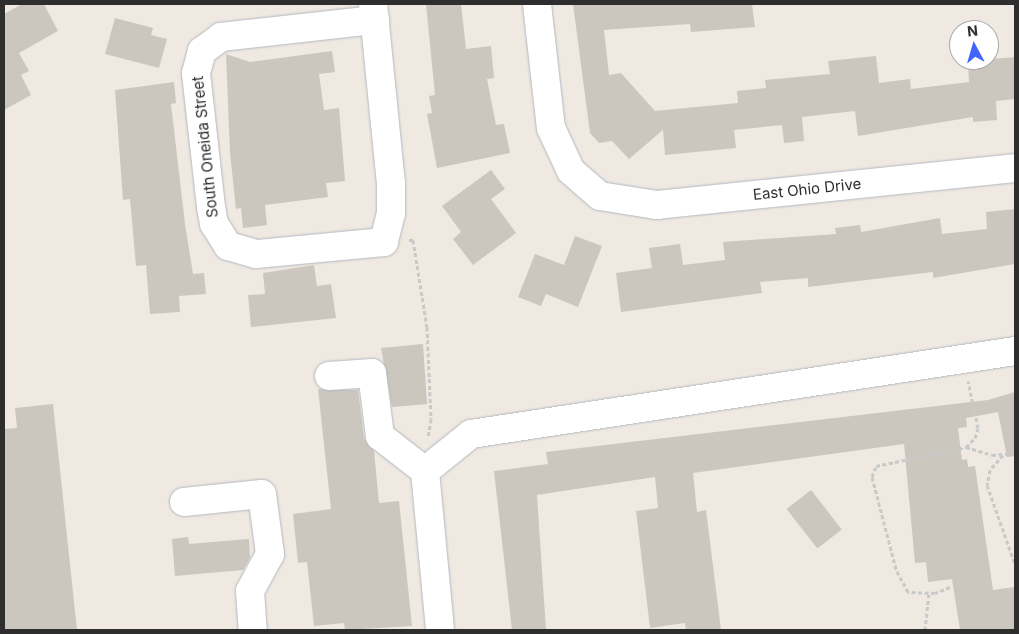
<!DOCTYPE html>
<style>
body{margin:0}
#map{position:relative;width:1019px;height:634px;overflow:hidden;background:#efe9e1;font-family:Inter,sans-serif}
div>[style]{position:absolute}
.building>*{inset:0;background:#cbc7bf;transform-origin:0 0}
.path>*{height:3px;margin-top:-1.5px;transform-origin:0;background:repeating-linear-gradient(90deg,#c9c9c9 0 4px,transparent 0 6.5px)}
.roads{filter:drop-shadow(0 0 1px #b4b7c1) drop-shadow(0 0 1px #b4b7c1)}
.minor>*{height:28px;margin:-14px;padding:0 14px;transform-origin:14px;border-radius:14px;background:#fff}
span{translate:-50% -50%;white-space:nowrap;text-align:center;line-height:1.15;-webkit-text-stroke:5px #fff;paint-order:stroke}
.street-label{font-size:15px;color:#2e2e2e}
.frame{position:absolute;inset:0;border:5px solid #2e2e2e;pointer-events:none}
.north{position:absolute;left:949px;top:20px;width:50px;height:50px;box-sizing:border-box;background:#fff;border:1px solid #ababab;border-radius:50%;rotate:354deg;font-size:14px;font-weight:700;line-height:20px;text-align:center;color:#2e2e2e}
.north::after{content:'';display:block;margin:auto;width:18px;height:22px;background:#4264fb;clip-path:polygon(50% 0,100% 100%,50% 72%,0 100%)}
</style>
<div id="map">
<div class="building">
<div style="clip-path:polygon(22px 4px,44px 4px,58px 31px,19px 53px,29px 71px,21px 75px,31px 95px,4px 110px,4px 14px)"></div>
<div style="clip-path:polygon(426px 4px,461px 4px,466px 49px,491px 46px,494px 78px,487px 79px,496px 125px,504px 124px,510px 153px,437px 168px,427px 114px,432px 113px,429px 96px,435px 95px)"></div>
<div style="clip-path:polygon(573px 4px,752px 4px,755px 27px,691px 32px,690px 24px,604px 30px,609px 75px,621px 73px,655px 111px,738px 103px,737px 91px,766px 88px,765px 80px,830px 74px,828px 61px,876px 56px,879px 83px,910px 79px,911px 89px,969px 82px,968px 61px,1015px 57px,1015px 99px,996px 101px,997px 120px,973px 122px,973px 117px,858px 136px,855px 111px,802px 117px,804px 141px,784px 143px,782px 125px,734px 130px,736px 148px,665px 155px,663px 130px,629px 159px,612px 141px,599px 143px,590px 133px)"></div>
<div style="clip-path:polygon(115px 18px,153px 28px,151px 35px,167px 39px,159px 68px,105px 54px)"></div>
<div style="clip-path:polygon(332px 51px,335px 72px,319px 74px,324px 110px,339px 108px,345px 181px,326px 183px,328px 197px,265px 205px,267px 225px,243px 228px,241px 208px,236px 209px,230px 153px,226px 54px,250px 62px)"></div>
<div style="clip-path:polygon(174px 82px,176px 103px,171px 104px,185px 224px,193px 274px,204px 273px,206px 294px,179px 296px,180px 312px,150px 314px,146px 265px,136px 266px,130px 199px,123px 200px,115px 90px)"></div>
<div style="clip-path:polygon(491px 170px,505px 189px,491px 199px,516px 233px,473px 265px,453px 239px,461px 232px,442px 206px)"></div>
<div style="clip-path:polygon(1015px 209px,1015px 264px,933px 278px,933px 272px,808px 287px,808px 278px,760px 282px,762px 293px,621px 312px,616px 273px,652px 268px,649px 248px,680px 244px,683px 265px,725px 260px,723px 242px,836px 234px,835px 228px,860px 225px,861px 232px,940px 218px,942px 234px,987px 229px,986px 212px)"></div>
<div style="clip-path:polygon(575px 236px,602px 246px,578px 307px,546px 294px,541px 306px,518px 297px,535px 254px,564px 265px)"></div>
<div style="clip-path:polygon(314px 265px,317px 286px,331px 284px,336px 318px,251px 327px,248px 295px,265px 294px,263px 273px)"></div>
<div style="clip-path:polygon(423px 344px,427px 404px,392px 407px,381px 348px)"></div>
<div style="clip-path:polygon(318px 389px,358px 390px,364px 438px,374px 451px,379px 503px,399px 501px,412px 626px,345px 630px,344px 623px,314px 626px,307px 562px,298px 563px,293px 514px,331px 509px)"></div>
<div style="clip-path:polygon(1015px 392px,1015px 456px,1007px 457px,998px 412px,966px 418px,967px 427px,958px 428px,962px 460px,967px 459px,968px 467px,975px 466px,993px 590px,1015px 587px,1015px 630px,960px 630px,952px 579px,928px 582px,926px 562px,915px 563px,904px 444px,693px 473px,697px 512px,706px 510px,721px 630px,686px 630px,685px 623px,650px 628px,636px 511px,658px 508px,655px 477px,537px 495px,546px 630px,512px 630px,494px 471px,548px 464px,546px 452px,988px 400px)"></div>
<div style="clip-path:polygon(53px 404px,77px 630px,4px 630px,4px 429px,17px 428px,15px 408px)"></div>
<div style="left:811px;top:490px;width:50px;height:31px;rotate:52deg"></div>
<div style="clip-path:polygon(188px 537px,189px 544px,249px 539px,250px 558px,243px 570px,175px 576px,172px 539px)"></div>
</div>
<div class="path">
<div style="left:409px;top:240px;width:4px"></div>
<div style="left:413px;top:240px;width:88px;rotate:80.9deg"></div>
<div style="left:427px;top:327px;width:92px;rotate:87.5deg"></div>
<div style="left:431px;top:419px;width:19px;rotate:99deg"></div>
<div style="left:966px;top:447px;width:27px;rotate:17deg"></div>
<div style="left:992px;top:455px;width:23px;rotate:-5deg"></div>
<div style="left:1003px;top:455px;width:20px;rotate:131deg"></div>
<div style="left:990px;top:470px;width:15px;rotate:101deg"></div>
<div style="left:987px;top:485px;width:84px;rotate:70.5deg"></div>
<div style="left:950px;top:587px;width:16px;rotate:158deg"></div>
<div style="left:935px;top:593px;width:27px;rotate:-178deg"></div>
<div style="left:908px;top:592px;width:26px;rotate:-118deg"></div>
<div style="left:896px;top:569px;width:95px;rotate:-104.6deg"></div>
<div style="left:872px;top:477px;width:12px;rotate:-70deg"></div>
<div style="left:876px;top:466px;width:92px;rotate:-11.9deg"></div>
<div style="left:966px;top:447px;width:13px;rotate:-45deg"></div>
<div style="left:975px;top:438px;width:10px;rotate:-73deg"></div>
<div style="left:978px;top:428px;width:48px;rotate:-102deg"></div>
<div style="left:925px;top:630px;width:36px;rotate:-84deg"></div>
</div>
<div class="roads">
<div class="minor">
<div style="left:373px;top:4px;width:180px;rotate:84.3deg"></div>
<div style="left:391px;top:183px;width:30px;rotate:90deg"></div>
<div style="left:391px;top:213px;width:30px;rotate:104deg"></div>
<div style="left:384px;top:242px;width:129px;rotate:174.6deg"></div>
<div style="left:256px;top:254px;width:29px;rotate:-164deg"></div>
<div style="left:228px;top:246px;width:26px;rotate:-122deg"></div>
<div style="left:214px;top:224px;width:17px;rotate:-100deg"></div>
<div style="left:211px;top:207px;width:135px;rotate:-96.4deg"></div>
<div style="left:196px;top:73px;width:23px;rotate:-75deg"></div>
<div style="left:202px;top:51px;width:24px;rotate:-36deg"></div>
<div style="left:221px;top:37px;width:155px;rotate:-6.3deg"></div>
<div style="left:537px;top:4px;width:125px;rotate:83.6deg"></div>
<div style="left:551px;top:128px;width:47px;rotate:65.1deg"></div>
<div style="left:571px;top:171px;width:38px;rotate:41deg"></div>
<div style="left:600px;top:196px;width:58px;rotate:9deg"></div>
<div style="left:657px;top:205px;width:360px;rotate:-5.9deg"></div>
<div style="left:329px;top:376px;width:43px;rotate:-4deg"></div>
<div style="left:372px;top:373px;width:64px;rotate:82.8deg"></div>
<div style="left:380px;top:436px;width:57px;rotate:37.9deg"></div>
<div style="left:425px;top:471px;width:59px;rotate:-38.8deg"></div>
<div style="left:471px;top:434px;width:550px;rotate:-8.67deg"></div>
<div style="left:425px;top:471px;width:160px;rotate:84.6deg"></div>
<div style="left:184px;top:502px;width:78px;rotate:-5.9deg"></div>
<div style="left:262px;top:494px;width:61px;rotate:82.4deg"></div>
<div style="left:270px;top:554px;width:42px;rotate:118.4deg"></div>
<div style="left:250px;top:591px;width:39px;rotate:86deg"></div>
</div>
</div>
<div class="street-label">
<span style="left:205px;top:147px;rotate:-96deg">South Oneida Street</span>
<span style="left:807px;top:189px;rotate:-6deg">East Ohio Drive</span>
</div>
<div class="frame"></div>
<div class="north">N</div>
</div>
